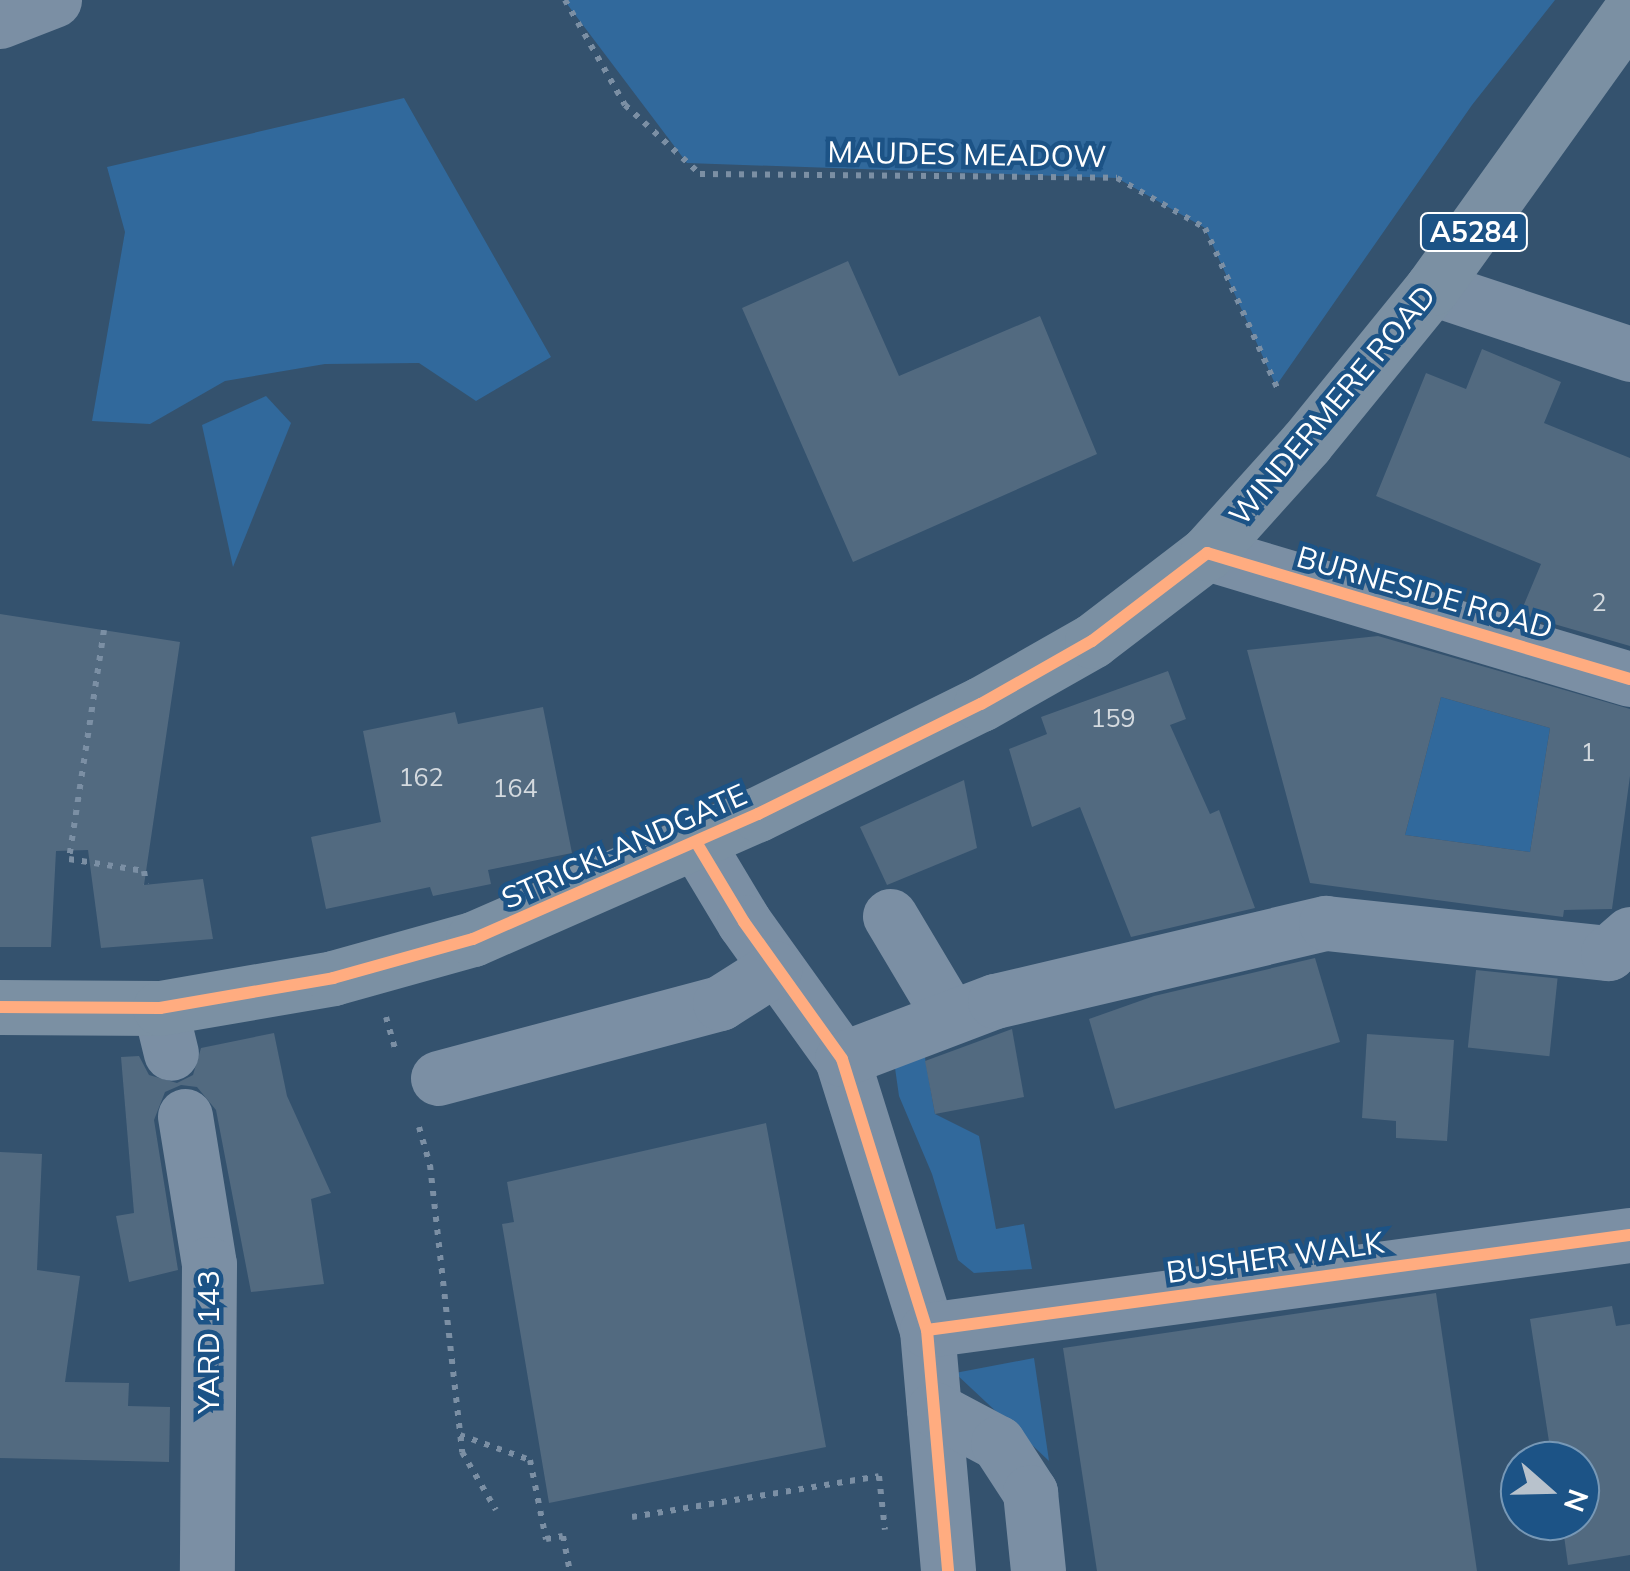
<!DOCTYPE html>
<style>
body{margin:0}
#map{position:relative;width:1630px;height:1571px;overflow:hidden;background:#34526e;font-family:Mulish,sans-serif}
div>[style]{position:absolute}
.green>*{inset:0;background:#31699c}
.building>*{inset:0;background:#526a80;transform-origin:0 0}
.path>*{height:6px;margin-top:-3px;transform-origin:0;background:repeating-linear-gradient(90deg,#7b8fa4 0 5px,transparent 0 13px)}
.minor>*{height:55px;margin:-27.5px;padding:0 27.5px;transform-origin:27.5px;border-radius:27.5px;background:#7b8fa4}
.highway>*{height:55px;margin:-27.5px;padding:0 27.5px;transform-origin:27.5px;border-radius:27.5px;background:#7b90a3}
.cycleway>*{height:12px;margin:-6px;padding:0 6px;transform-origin:6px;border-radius:6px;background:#ffac80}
span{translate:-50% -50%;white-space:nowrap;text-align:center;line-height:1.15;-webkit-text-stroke:9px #1c5386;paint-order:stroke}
.number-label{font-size:25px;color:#d4dadf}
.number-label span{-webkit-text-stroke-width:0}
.shield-label span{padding:2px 8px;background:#1c5386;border:2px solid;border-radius:8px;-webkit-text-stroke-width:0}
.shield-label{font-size:28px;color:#fff;font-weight:700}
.street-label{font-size:30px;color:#fff}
.north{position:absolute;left:1500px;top:1441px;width:100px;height:100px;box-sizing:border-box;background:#1c5386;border:2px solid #7798b6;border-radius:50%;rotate:110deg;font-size:28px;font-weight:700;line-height:40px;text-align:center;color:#fff}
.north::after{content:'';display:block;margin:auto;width:35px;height:45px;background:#b8c2cc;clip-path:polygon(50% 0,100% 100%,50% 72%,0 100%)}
</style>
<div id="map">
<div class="green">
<div style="clip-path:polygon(564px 0,1555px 0,1472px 105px,1276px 386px,1205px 228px,1117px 178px,687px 163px)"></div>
<div style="clip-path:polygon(404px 98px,551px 357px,476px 401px,419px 363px,325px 364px,225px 381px,150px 424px,92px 421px,125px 232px,107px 167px)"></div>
<div style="clip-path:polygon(266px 396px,291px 423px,233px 567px,202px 425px)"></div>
<div style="clip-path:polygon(1441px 697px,1550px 728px,1530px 852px,1405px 835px)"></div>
<div style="clip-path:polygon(922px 1041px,935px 1114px,979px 1136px,996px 1229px,1024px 1224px,1032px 1269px,974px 1273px,958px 1260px,932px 1174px,899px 1096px,895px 1068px)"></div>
<div style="clip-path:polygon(1034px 1358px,1049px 1461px,955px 1373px)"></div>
</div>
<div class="building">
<div style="clip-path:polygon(848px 261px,899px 376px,1040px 316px,1097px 454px,853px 562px,742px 308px)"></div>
<div style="clip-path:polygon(1482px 349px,1561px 382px,1544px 423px,1630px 458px,1630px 646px,1520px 614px,1541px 564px,1376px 496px,1426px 373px,1466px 389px)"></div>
<div style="clip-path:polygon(0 614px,180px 642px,144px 885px,203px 879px,213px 939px,101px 948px,88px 850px,56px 851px,51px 947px,0 947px)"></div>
<div style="clip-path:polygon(evenodd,1378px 636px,1630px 709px,1630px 776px,1612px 909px,1564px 910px,1563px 917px,1310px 883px,1247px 650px,1378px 636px,1441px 697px,1550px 728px,1530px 852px,1405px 835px,1441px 697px)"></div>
<div style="clip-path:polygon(1168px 671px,1186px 719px,1170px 725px,1210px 814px,1219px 810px,1255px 908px,1131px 937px,1080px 807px,1032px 827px,1009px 749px,1047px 734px,1041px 717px)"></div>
<div style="clip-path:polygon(543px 707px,572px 853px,488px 870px,491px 884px,433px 896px,430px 887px,326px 909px,311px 837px,381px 822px,363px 731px,455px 712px,458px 724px)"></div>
<div style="clip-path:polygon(964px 780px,977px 848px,887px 885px,860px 827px)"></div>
<div style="clip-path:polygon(1315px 958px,1340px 1042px,1115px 1109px,1089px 1019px,1154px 996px)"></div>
<div style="left:1476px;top:970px;width:82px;height:78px;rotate:6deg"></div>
<div style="clip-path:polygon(1012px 1029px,1024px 1097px,935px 1114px,925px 1061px)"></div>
<div style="clip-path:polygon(274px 1033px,287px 1096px,331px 1193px,311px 1199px,324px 1284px,251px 1292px,216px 1110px,197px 1087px,181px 1085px,165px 1092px,154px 1120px,178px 1270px,129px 1282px,116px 1216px,134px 1213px,121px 1057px,139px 1056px,149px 1075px,177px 1083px,193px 1075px,201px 1048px)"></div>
<div style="clip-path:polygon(1367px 1034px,1454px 1040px,1447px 1141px,1396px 1138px,1396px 1121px,1362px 1118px)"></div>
<div style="clip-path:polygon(766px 1123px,826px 1447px,549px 1503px,502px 1224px,514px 1222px,507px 1182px)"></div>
<div style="clip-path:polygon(0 1152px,42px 1154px,37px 1270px,80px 1276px,65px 1382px,129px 1383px,128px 1406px,170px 1407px,169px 1462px,0 1458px)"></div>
<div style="clip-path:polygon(1436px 1293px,1477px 1571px,1097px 1571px,1063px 1348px)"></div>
<div style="clip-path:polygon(1612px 1306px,1616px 1326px,1630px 1324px,1630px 1555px,1568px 1565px,1562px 1521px,1580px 1521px,1580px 1461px,1552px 1461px,1530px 1319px)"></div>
</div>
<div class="path">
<div style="left:565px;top:0;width:121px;rotate:60.3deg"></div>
<div style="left:625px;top:105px;width:102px;rotate:42.6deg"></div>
<div style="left:700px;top:174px;width:417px;rotate:0.5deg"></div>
<div style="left:1117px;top:178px;width:101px;rotate:29.6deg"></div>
<div style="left:1205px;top:228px;width:178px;rotate:65.7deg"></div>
<div style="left:104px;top:630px;width:232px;rotate:98.7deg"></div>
<div style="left:69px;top:859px;width:76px;rotate:9.1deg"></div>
<div style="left:144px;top:871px;width:13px;rotate:81deg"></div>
<div style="left:386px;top:1017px;width:32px;rotate:74deg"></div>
<div style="left:419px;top:1127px;width:40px;rotate:74deg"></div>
<div style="left:430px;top:1165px;width:289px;rotate:83.6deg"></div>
<div style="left:462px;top:1452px;width:67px;rotate:59.6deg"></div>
<div style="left:460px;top:1435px;width:74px;rotate:19.7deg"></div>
<div style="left:530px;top:1460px;width:81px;rotate:78.6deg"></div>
<div style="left:546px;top:1539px;width:17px;rotate:-10deg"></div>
<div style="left:563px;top:1536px;width:36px;rotate:79deg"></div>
<div style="left:632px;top:1517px;width:250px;rotate:-9.4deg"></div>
<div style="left:879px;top:1476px;width:54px;rotate:83.7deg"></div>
</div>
<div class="minor">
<div style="left:0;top:21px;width:58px;rotate:-21.3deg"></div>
<div style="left:1432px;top:288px;width:209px;rotate:18.4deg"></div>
<div style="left:1207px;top:553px;width:441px;rotate:16.6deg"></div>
<div style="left:696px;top:842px;width:93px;rotate:59deg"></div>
<div style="left:744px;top:922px;width:168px;rotate:54.4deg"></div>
<div style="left:842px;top:1059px;width:284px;rotate:72.6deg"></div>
<div style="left:927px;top:1330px;width:242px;rotate:85deg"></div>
<div style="left:890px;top:916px;width:115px;rotate:59.2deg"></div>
<div style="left:160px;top:1008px;width:46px;rotate:76.3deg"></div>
<div style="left:842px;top:1059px;width:164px;rotate:-20.8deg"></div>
<div style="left:995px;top:1001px;width:340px;rotate:-13.3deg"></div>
<div style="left:1326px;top:923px;width:284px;rotate:6.1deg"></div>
<div style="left:1608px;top:953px;width:29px;rotate:-41deg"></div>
<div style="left:438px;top:1078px;width:292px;rotate:-14.9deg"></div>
<div style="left:720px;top:1003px;width:65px;rotate:-32.5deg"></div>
<div style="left:185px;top:1116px;width:150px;rotate:80.8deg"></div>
<div style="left:209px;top:1264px;width:307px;rotate:90.4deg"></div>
<div style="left:927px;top:1330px;width:709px;rotate:-7.7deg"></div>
<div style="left:934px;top:1409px;width:72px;rotate:28deg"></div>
<div style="left:998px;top:1443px;width:59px;rotate:56.9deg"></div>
<div style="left:1030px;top:1492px;width:79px;rotate:84.2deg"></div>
</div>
<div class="highway">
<div style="left:0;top:1007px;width:160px;rotate:0.4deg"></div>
<div style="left:160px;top:1008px;width:176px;rotate:-9.8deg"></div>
<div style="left:333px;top:978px;width:145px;rotate:-15.6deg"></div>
<div style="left:473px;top:939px;width:311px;rotate:-23.7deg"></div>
<div style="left:758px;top:814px;width:249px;rotate:-26.3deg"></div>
<div style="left:981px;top:704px;width:128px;rotate:-29.6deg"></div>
<div style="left:1092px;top:641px;width:145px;rotate:-37.4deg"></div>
<div style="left:1207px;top:553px;width:148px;rotate:-48deg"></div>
<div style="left:1306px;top:443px;width:200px;rotate:-50.9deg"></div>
<div style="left:1432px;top:288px;width:340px;rotate:-54.4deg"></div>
</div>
<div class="cycleway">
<div style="left:696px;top:842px;width:93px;rotate:59deg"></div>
<div style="left:744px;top:922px;width:168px;rotate:54.4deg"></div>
<div style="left:842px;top:1059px;width:284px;rotate:72.6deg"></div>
<div style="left:927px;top:1330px;width:242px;rotate:85deg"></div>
<div style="left:0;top:1007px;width:160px;rotate:0.4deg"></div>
<div style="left:160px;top:1008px;width:176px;rotate:-9.8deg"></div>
<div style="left:333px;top:978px;width:145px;rotate:-15.6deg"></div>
<div style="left:473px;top:939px;width:311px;rotate:-23.7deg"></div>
<div style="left:758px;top:814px;width:249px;rotate:-26.3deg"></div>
<div style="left:981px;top:704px;width:128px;rotate:-29.6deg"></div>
<div style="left:1092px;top:641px;width:145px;rotate:-37.4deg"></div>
<div style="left:1207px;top:553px;width:441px;rotate:16.6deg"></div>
<div style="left:927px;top:1330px;width:709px;rotate:-7.7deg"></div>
</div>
<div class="number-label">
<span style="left:1599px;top:602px">2</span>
<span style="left:1113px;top:718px">159</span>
<span style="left:1588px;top:752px">1</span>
<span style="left:421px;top:777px">162</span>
<span style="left:515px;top:788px">164</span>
</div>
<div class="shield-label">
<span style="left:1474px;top:232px">A5284</span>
</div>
<div class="street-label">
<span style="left:967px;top:154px;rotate:1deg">MAUDES MEADOW</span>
<span style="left:1332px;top:405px;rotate:-50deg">WINDERMERE ROAD</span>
<span style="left:1425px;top:592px;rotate:16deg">BURNESIDE ROAD</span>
<span style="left:624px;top:846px;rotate:-24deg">STRICKLANDGATE</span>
<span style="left:1275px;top:1257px;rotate:-8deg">BUSHER WALK</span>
<span style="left:208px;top:1342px;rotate:-90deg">YARD 143</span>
</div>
<div class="north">N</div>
</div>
